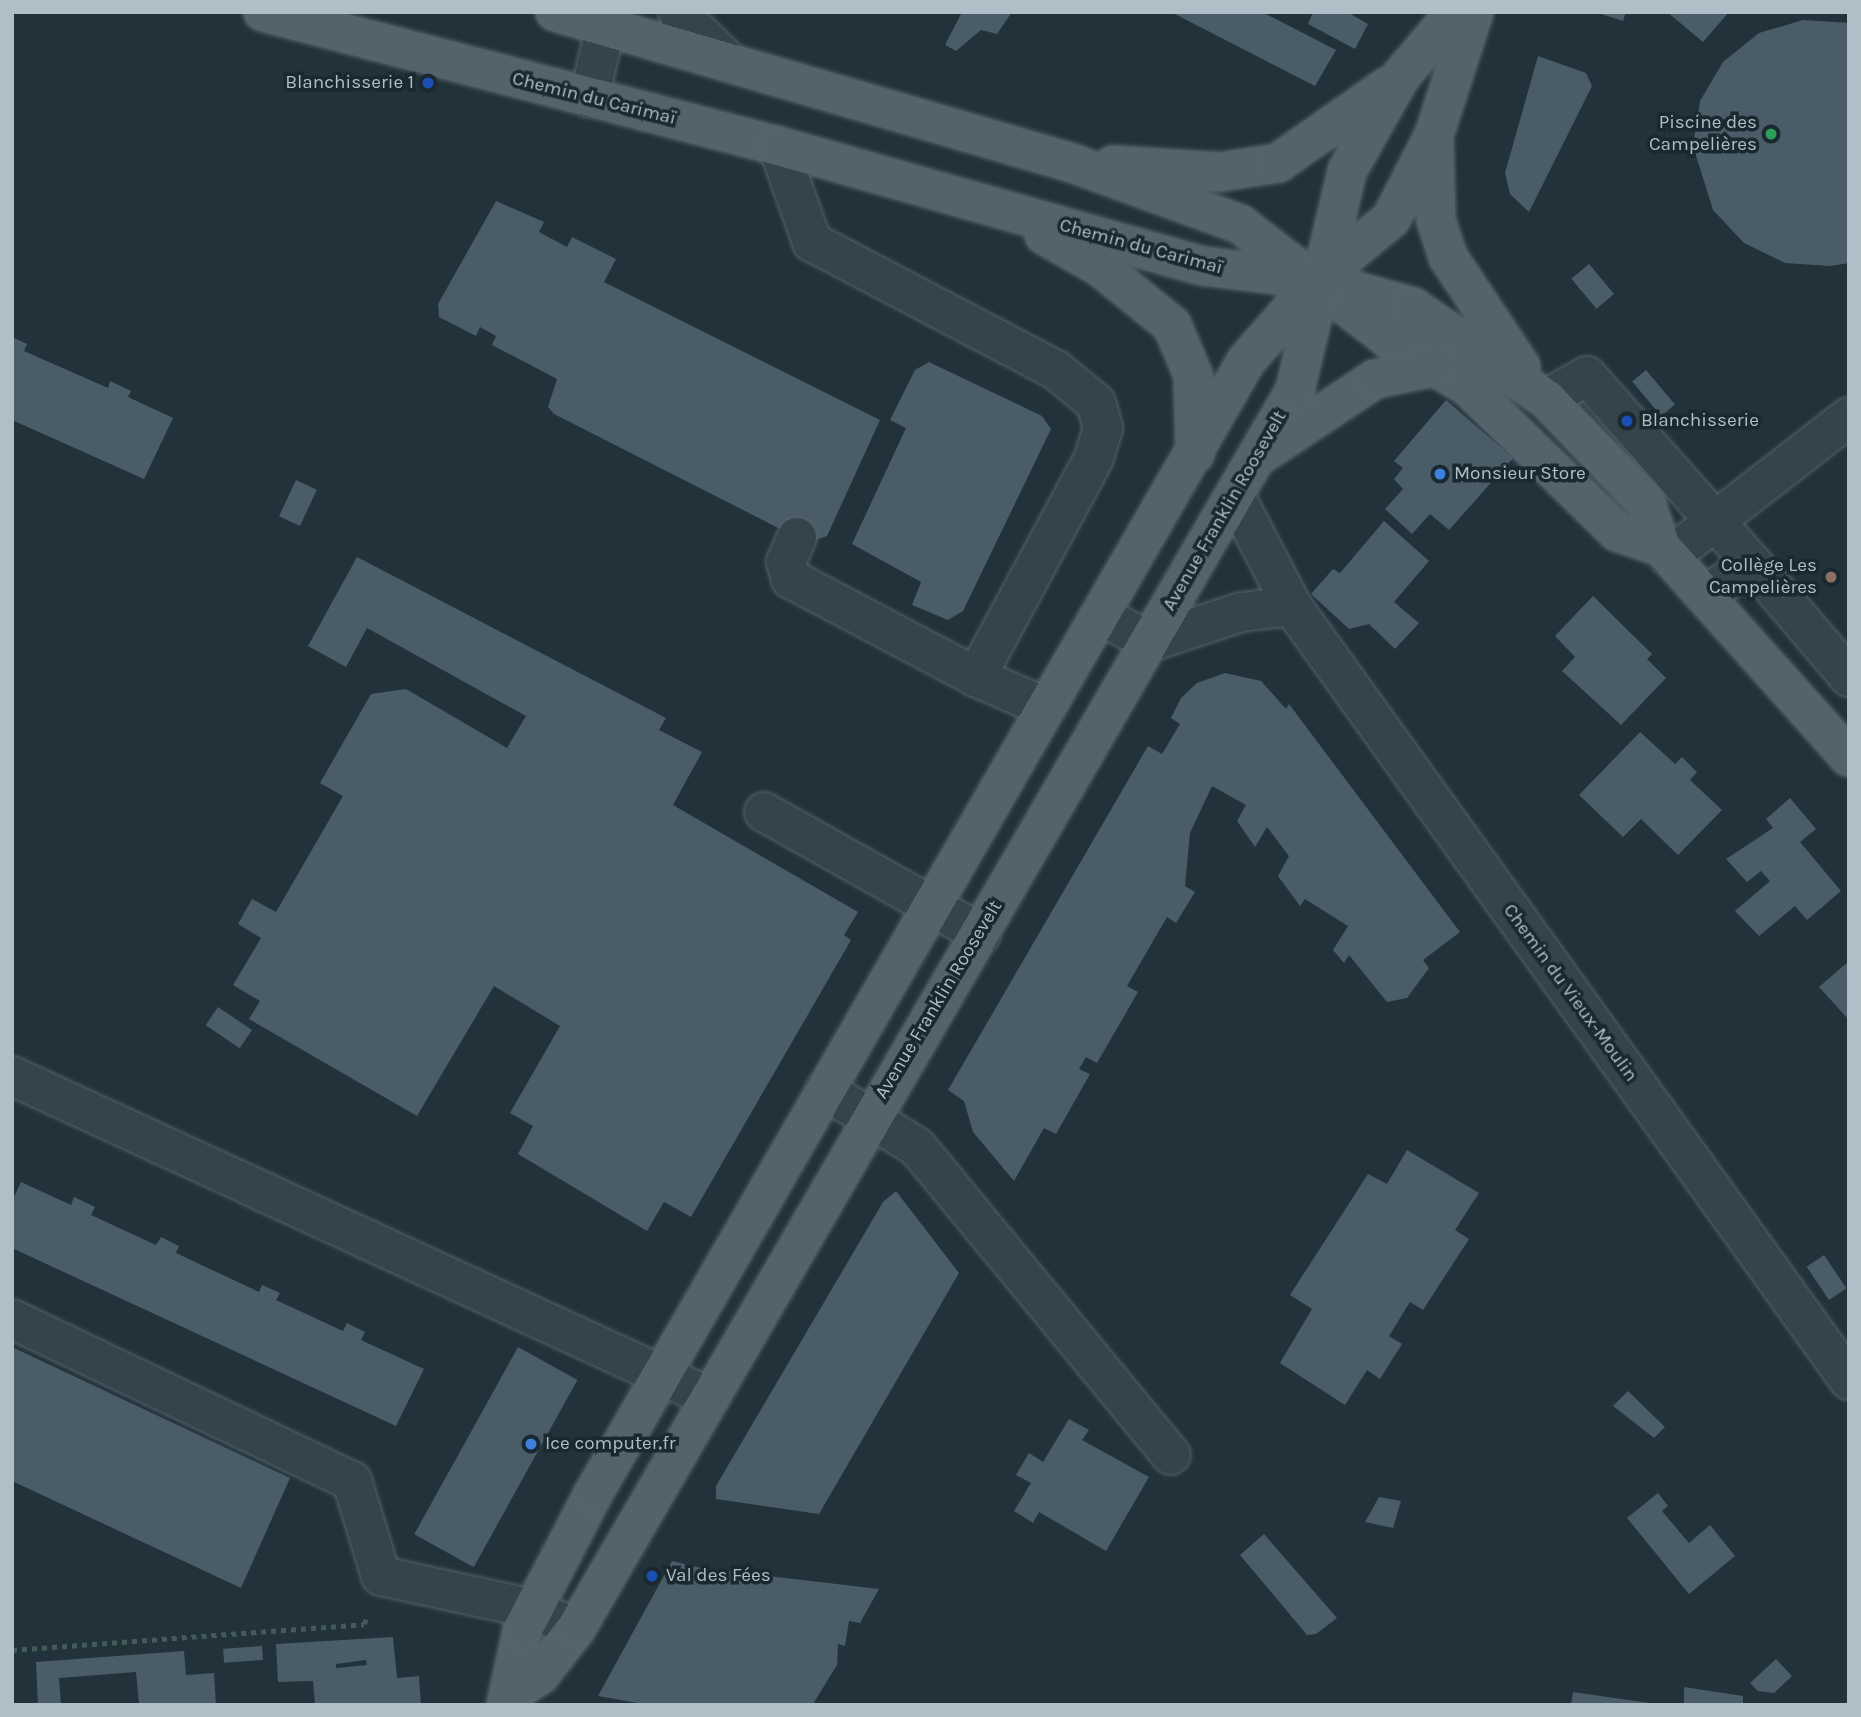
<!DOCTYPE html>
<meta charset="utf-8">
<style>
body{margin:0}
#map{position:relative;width:1861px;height:1717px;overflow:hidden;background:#21323b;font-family:Karla,sans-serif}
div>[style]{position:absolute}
.building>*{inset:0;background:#4a5c67;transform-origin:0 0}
.path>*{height:4.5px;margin-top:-2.25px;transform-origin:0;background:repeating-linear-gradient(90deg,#435a58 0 5px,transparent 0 10px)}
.roads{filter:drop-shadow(0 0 2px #536169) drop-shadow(0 0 2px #536169)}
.minor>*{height:38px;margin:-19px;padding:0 19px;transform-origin:19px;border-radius:19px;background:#35434b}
.major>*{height:38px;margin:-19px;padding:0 19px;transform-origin:19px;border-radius:19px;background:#53636b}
.dots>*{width:19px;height:19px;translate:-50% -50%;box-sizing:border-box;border:4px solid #1a2830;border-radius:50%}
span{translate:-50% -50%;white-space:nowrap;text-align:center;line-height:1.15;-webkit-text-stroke:7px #1a2830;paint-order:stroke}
.poi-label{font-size:19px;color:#b0bec7}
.right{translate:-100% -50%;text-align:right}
.left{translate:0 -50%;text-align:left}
.street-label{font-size:19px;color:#b0bec7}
.frame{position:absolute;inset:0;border:14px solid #b0bec7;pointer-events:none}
</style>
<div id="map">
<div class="building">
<div style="clip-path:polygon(962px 12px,1012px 12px,997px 34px,981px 30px,956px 51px,945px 45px)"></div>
<div style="clip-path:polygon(1171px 12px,1262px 12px,1336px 50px,1315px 86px)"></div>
<div style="clip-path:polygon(1313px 12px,1347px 12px,1368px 24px,1355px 49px,1308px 24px)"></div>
<div style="clip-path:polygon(1595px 12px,1626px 12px,1623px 21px)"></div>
<div style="clip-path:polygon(1667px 12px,1729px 12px,1703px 42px)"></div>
<div style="clip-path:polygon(1803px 20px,1849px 23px,1849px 263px,1830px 266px,1785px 263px,1744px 243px,1713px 210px,1693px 146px,1700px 101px,1723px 62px,1759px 33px)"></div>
<div style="clip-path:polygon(1538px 56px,1586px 73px,1592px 86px,1529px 212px,1510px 194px,1505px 173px)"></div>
<div style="clip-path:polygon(496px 201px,544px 222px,539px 232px,567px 247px,572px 237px,616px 259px,604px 282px,880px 420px,827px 536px,808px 543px,554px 414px,548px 407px,557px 379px,492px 345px,496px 336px,480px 327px,476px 336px,439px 317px,438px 304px)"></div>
<div style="left:1589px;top:264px;width:39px;height:23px;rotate:50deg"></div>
<div style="clip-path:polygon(12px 337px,27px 344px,24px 351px,108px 388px,110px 381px,131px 391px,128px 397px,173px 418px,144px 479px,12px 420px)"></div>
<div style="clip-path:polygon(929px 362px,1042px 416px,1051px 429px,963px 611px,948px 620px,912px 605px,921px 582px,852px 544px,906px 428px,890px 420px,915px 370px)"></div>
<div style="left:1646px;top:370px;width:45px;height:18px;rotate:50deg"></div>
<div style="clip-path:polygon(1446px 400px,1513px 458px,1449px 530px,1430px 514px,1412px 534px,1385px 509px,1403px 489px,1394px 479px,1403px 468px,1394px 461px)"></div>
<div style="left:296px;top:480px;width:23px;height:40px;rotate:25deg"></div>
<div style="clip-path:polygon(1384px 521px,1429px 561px,1394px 602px,1419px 623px,1395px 649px,1369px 624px,1349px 629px,1311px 594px,1333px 569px,1340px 573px)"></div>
<div style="clip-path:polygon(357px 557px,666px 718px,659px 730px,702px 752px,673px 805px,858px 912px,844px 935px,851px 940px,691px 1217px,664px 1202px,647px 1231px,518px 1154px,533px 1126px,510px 1113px,560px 1026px,494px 986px,417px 1116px,249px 1019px,260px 1001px,233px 985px,261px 938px,238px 924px,252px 899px,276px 912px,343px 796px,320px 783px,371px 694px,406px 689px,507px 748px,526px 716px,367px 628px,346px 667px,308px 646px)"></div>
<div style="clip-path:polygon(1593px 596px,1652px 654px,1647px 659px,1666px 678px,1621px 725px,1562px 671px,1575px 657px,1555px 636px)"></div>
<div style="clip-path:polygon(1225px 673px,1261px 681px,1286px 709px,1289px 704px,1460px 932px,1423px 960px,1429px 968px,1407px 998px,1387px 1002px,1349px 955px,1344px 963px,1333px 950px,1348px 926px,1305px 899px,1300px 906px,1278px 876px,1289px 856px,1267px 827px,1255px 847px,1237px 821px,1246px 805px,1212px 786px,1190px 833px,1185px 886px,1195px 892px,1176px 923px,1167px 917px,1127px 986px,1138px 992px,1097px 1063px,1086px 1057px,1079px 1069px,1090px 1074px,1056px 1134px,1044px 1128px,1014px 1181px,973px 1132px,964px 1101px,948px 1090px,1148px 746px,1162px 754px,1180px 724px,1171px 718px,1181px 698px,1197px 683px)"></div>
<div style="clip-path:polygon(1640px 732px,1675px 764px,1682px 757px,1697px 772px,1690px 780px,1722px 810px,1678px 855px,1641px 819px,1623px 837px,1579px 795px)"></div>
<div style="clip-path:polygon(1790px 798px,1816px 829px,1800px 842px,1841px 891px,1807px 920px,1795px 906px,1759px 936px,1735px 911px,1770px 881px,1761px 871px,1747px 882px,1726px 859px,1773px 828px,1766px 819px)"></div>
<div style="clip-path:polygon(1849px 961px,1849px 1020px,1819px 987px)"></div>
<div style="left:218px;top:1007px;width:41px;height:22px;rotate:34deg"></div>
<div style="clip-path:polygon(1407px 1150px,1479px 1193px,1455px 1230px,1469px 1239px,1423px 1310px,1410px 1302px,1389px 1336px,1402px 1344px,1380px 1379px,1367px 1370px,1345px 1405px,1280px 1363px,1312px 1309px,1290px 1295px,1368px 1174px,1387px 1184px)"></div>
<div style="clip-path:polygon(21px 1182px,71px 1205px,74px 1197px,95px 1207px,91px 1215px,156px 1245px,161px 1237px,179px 1246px,176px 1253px,259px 1292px,262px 1285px,280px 1293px,276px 1300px,343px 1331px,347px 1323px,365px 1332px,361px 1340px,424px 1369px,396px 1426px,12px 1248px,12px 1201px)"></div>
<div style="clip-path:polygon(896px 1191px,959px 1273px,819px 1514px,716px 1499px,716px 1486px,883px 1202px)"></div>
<div style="left:1824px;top:1255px;width:40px;height:21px;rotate:56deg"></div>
<div style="clip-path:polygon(12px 1347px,290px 1478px,241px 1588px,12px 1481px)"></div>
<div style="left:518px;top:1347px;width:68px;height:214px;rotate:29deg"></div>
<div style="clip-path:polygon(1628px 1391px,1665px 1427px,1654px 1438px,1613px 1406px)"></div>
<div style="clip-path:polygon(1069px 1419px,1089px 1430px,1082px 1440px,1149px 1477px,1106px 1551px,1039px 1512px,1033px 1523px,1014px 1511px,1031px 1483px,1016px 1475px,1029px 1453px,1043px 1462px)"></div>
<div style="clip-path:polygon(1658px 1493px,1668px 1506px,1662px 1511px,1689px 1543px,1710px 1525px,1735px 1556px,1689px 1594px,1627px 1518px)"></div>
<div style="clip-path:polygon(1379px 1497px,1401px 1501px,1393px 1528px,1365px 1522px)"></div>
<div style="clip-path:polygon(1264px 1534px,1337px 1618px,1316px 1634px,1307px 1635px,1240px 1555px)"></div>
<div style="clip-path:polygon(672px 1561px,701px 1568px,879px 1589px,860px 1623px,849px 1621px,845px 1646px,838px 1644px,837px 1665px,813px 1704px,649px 1705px,598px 1696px)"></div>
<div style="clip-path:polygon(evenodd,393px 1637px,397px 1678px,419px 1676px,421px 1705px,315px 1705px,313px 1681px,278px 1682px,276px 1644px,393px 1637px,366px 1660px,367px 1665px,336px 1668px,336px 1664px,366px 1660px)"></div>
<div style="left:262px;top:1646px;width:14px;height:39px;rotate:86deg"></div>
<div style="clip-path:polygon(184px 1651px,186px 1675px,214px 1673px,216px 1705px,139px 1705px,136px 1672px,59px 1678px,61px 1705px,38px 1705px,36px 1662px)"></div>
<div style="clip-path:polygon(1776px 1659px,1792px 1676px,1774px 1693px,1758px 1691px,1750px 1683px)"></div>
<div style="clip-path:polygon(1684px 1687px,1743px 1696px,1743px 1705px,1684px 1705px)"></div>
<div style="clip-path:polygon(1573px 1692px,1650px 1703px,1650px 1705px,1571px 1705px)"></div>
</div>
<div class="path">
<div style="left:12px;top:1650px;width:353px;rotate:-4.2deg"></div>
<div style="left:364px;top:1624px;width:8px;rotate:-67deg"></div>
</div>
<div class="roads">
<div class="minor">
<div style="left:678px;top:12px;width:70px;rotate:44.4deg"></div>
<div style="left:589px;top:98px;width:88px;rotate:-76.9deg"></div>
<div style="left:778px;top:146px;width:102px;rotate:70.5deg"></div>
<div style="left:812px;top:242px;width:276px;rotate:27.7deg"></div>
<div style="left:1056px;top:370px;width:52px;rotate:39.5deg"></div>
<div style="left:1096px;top:403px;width:26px;rotate:74deg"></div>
<div style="left:1103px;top:428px;width:31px;rotate:107deg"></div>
<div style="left:1094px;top:458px;width:249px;rotate:118.3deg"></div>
<div style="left:976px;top:677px;width:77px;rotate:23.6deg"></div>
<div style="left:1546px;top:399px;width:47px;rotate:-29.3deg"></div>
<div style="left:1587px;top:376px;width:249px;rotate:48.6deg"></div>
<div style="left:1235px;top:496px;width:124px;rotate:62.6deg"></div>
<div style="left:1292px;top:606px;width:954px;rotate:54.26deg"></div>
<div style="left:797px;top:537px;width:27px;rotate:114deg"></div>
<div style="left:786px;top:562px;width:18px;rotate:74deg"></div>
<div style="left:791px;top:579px;width:209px;rotate:27.9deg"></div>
<div style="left:1669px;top:557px;width:228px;rotate:-37.9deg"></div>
<div style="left:1706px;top:595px;width:56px;rotate:-34.8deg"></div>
<div style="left:1752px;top:563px;width:150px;rotate:49.6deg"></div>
<div style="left:1102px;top:616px;width:55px;rotate:28.4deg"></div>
<div style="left:1150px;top:642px;width:96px;rotate:-18.2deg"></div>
<div style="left:1241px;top:612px;width:51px;rotate:-6.7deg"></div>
<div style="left:764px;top:812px;width:249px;rotate:29.3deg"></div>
<div style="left:12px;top:1076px;width:767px;rotate:24.73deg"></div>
<div style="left:825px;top:1090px;width:108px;rotate:31.8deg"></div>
<div style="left:917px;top:1147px;width:399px;rotate:50.5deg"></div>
<div style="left:12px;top:1319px;width:377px;rotate:25.5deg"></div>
<div style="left:352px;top:1481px;width:99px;rotate:73deg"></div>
<div style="left:381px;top:1576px;width:156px;rotate:12.2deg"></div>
<div style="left:533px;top:1609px;width:47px;rotate:24.9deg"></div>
</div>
<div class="major">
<div style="left:263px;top:12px;width:532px;rotate:14.58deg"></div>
<div style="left:778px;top:146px;width:442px;rotate:15.8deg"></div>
<div style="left:1203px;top:266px;width:115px;rotate:7deg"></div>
<div style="left:1317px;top:280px;width:100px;rotate:15.7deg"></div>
<div style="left:1413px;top:307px;width:162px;rotate:34.7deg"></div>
<div style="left:1546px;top:399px;width:144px;rotate:46.1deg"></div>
<div style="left:1646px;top:503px;width:46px;rotate:71.2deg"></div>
<div style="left:1661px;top:547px;width:282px;rotate:48.2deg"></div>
<div style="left:555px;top:12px;width:539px;rotate:16.28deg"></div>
<div style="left:1072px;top:163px;width:179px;rotate:20deg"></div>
<div style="left:1240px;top:224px;width:190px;rotate:37.7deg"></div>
<div style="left:1390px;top:340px;width:90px;rotate:30.9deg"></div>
<div style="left:1467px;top:386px;width:209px;rotate:44.2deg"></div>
<div style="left:1617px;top:532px;width:46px;rotate:18.8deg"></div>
<div style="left:1434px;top:139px;width:81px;rotate:88.6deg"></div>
<div style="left:1436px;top:220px;width:39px;rotate:72deg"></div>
<div style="left:1448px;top:257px;width:132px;rotate:56.4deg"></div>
<div style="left:1113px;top:165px;width:107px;rotate:3.7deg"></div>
<div style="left:1220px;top:172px;width:59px;rotate:-8.8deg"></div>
<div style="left:1278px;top:163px;width:134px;rotate:-35deg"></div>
<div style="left:1044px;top:235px;width:64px;rotate:29.7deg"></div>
<div style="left:1100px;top:267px;width:92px;rotate:38.9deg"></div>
<div style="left:1172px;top:325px;width:54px;rotate:67.2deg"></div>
<div style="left:1193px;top:375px;width:79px;rotate:88.5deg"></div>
<div style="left:1256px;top:458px;width:143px;rotate:-33.6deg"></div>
<div style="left:1375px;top:379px;width:65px;rotate:-11.5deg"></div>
<div style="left:511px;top:1694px;width:35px;rotate:-33deg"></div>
<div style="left:540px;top:1675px;width:58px;rotate:-52deg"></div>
<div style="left:576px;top:1629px;width:1433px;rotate:-59.87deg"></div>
<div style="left:1295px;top:390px;width:225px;rotate:-76.6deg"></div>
<div style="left:1347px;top:171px;width:109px;rotate:-60.4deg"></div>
<div style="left:1401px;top:76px;width:84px;rotate:-49.8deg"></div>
<div style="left:506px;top:1705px;width:76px;rotate:-77.8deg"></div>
<div style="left:522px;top:1631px;width:154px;rotate:-62.6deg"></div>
<div style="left:593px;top:1494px;width:1308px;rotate:-60.04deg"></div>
<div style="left:1246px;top:361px;width:108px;rotate:-48.8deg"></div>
<div style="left:1317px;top:280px;width:96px;rotate:-39.5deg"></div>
<div style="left:1391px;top:219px;width:94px;rotate:-62.9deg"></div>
<div style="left:1434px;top:135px;width:129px;rotate:-72deg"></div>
</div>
</div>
<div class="dots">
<div style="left:428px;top:83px;background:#1a4fb4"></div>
<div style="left:1771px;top:134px;background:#2e9e5b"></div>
<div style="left:1627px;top:421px;background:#1a4fb4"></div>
<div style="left:1440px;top:474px;background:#3f7fe0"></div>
<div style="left:1831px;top:577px;background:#8d6e63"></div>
<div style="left:531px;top:1444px;background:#3f7fe0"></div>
<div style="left:652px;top:1576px;background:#1a4fb4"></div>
</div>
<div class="poi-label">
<span class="right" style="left:414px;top:83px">Blanchisserie 1</span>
<span class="right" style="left:1757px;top:134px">Piscine des<br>Campelières</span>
<span class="left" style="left:1641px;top:421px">Blanchisserie</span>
<span class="left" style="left:1454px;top:474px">Monsieur Store</span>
<span class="right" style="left:1817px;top:577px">Collège Les<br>Campelières</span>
<span class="left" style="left:545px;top:1444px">Ice computer.fr</span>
<span class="left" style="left:666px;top:1576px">Val des Fées</span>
</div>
<div class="street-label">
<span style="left:594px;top:99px;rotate:14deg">Chemin du Carimaï</span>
<span style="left:1141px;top:247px;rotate:15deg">Chemin du Carimaï</span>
<span style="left:1225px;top:511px;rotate:-60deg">Avenue Franklin Roosevelt</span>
<span style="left:1570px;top:993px;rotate:54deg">Chemin du Vieux-Moulin</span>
<span style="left:939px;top:1000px;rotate:-59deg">Avenue Franklin Roosevelt</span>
</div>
<div class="frame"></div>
</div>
